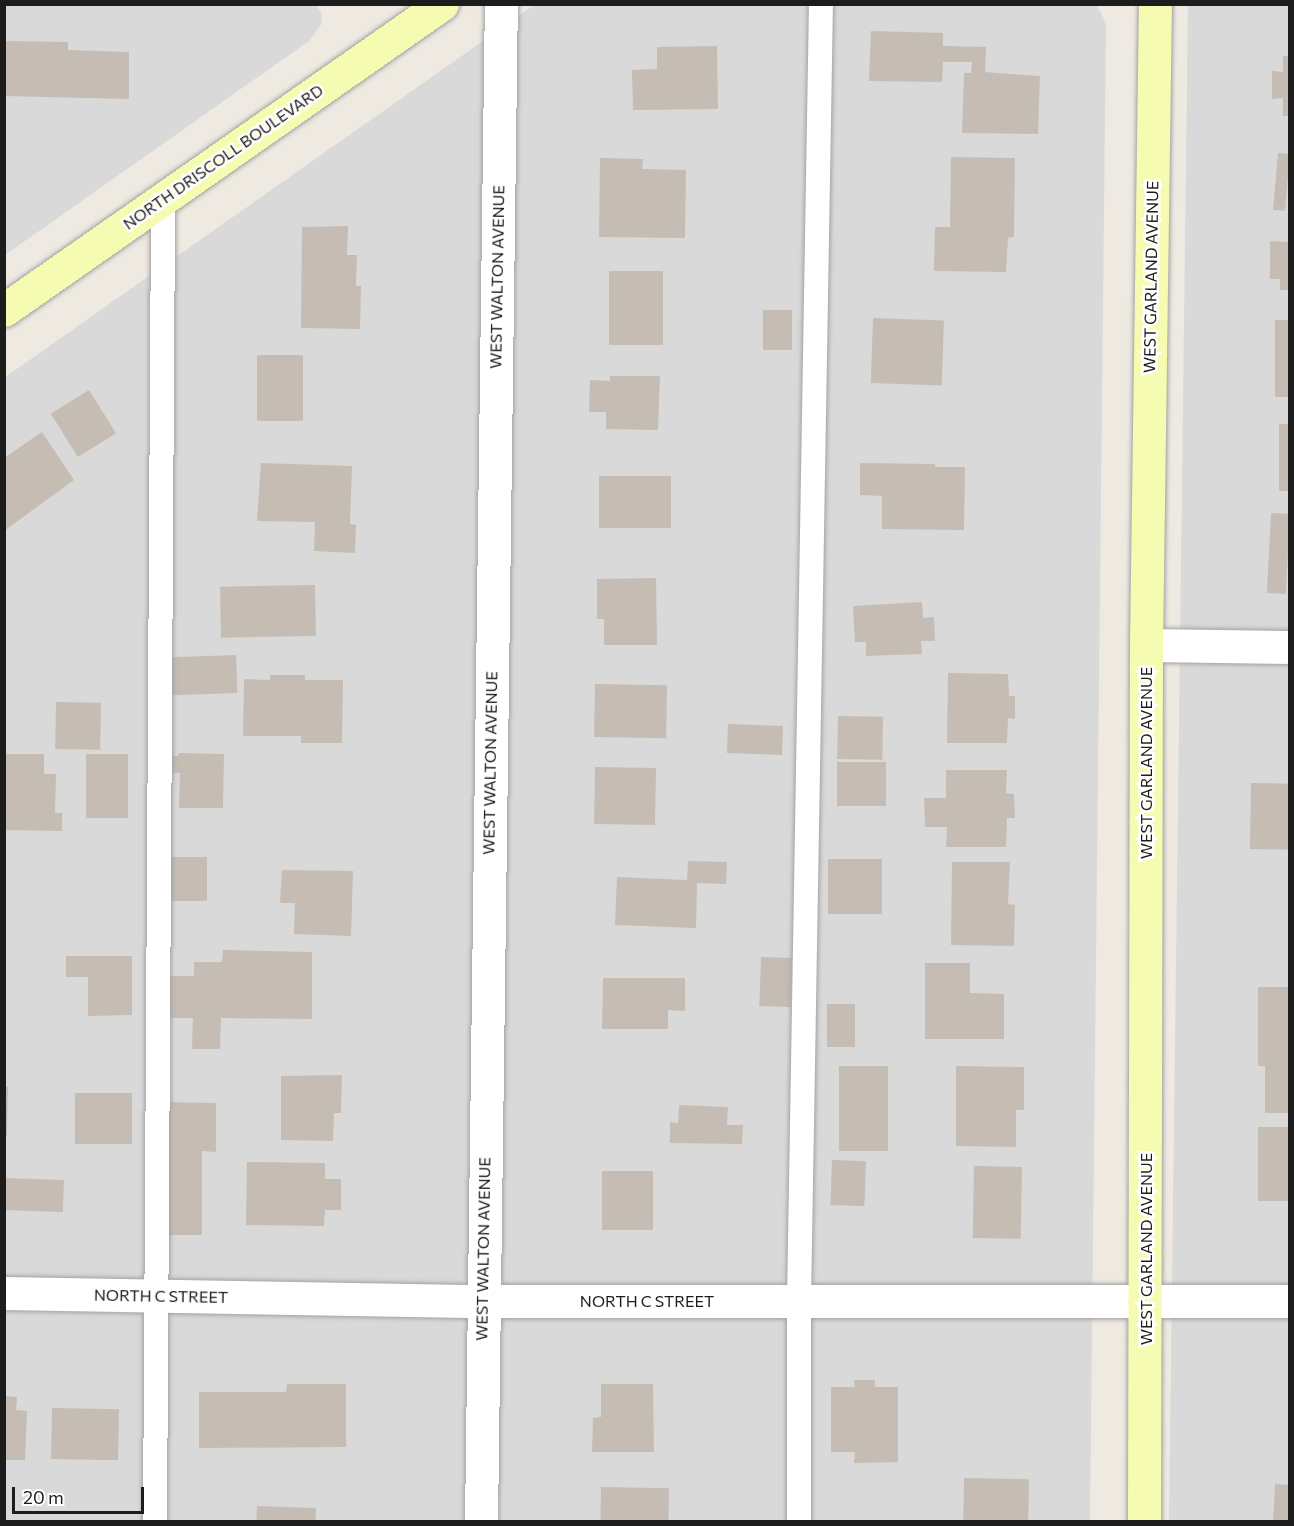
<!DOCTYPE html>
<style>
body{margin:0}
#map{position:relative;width:1294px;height:1526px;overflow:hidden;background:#eee9e1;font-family:Commissioner,sans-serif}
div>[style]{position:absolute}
.residential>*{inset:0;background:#dad9d9}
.building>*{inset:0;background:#c5bcb4;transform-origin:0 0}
.roads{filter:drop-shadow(0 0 2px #a3a3a3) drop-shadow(0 0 2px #a3a3a3)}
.lane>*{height:24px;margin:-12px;padding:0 12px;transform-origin:12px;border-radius:12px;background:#fff}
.street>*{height:33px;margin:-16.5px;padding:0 16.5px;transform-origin:16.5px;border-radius:16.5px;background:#fff}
.secondary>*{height:33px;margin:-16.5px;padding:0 16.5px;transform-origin:16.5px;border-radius:16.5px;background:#f6fbb2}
span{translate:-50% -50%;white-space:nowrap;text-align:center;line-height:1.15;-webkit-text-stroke:5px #fff;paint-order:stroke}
.street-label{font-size:16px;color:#1c1c1c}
.frame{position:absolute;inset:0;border:6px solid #1c1c1c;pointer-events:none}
.scale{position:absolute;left:12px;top:1487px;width:132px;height:27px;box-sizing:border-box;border:3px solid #1c1c1c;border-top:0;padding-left:8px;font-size:18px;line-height:21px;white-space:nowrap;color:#1c1c1c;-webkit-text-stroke:4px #fff;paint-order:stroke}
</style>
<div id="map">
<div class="residential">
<div style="clip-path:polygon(315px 4px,322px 14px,321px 25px,309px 41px,5px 255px,5px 5px)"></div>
<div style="clip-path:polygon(534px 5px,1097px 5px,1106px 24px,1090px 1521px,5px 1521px,4px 378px)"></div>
<div style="clip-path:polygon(1188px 5px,1289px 5px,1289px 1521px,1169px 1521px)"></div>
</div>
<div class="building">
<div style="clip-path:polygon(871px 31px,943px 33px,943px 46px,986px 47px,985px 72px,1040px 76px,1038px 134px,962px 133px,964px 73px,971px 73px,972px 62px,943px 62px,942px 82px,869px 81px)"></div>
<div style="clip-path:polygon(4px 41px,68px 42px,68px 50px,129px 52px,129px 99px,4px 96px)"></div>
<div style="clip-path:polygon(717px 46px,718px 109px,633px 110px,632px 70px,657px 69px,657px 47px)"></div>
<div style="clip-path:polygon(1283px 56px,1290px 56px,1290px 116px,1283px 116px,1283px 98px,1272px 99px,1272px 71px,1283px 72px)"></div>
<div style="left:1278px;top:153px;width:12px;height:57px;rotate:5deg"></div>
<div style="clip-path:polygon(951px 157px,1015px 158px,1014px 237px,1008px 238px,1006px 272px,934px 271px,935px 227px,950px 227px)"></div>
<div style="clip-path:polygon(600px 158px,643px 159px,642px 169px,686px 170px,685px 238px,599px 237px)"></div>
<div style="clip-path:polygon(348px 226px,347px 255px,357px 255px,356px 286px,361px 286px,360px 329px,301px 328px,302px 227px)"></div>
<div style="clip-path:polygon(1270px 241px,1290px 242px,1290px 290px,1280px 290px,1280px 279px,1270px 279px)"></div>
<div style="left:609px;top:271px;width:54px;height:74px"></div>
<div style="left:763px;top:310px;width:29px;height:40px"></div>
<div style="left:873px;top:318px;width:71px;height:65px;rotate:2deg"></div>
<div style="left:1275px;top:320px;width:15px;height:77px"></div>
<div style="left:257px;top:355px;width:46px;height:66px"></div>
<div style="clip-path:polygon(610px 376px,660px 376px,658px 430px,606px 429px,606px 412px,589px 412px,590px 380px,610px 381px)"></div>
<div style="left:89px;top:390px;width:51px;height:45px;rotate:58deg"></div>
<div style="left:1279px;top:424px;width:11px;height:67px"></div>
<div style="clip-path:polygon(42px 432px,74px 480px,4px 531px,4px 458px)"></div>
<div style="clip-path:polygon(261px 463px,352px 466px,350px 524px,356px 525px,355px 553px,314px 551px,315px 522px,257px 521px)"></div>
<div style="clip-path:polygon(860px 463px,935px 464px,935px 467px,965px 467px,964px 530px,882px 529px,882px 496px,860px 495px)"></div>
<div style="left:599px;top:476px;width:72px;height:52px"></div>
<div style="left:1271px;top:513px;width:19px;height:80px;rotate:3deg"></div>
<div style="clip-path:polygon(656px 578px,657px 645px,604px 645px,604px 619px,597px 619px,597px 579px)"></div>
<div style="left:315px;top:585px;width:51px;height:95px;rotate:89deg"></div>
<div style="clip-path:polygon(922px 602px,923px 618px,934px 617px,935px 641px,921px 641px,922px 654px,866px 656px,866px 642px,855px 642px,853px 606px)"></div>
<div style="left:236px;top:655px;width:38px;height:73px;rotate:88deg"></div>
<div style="clip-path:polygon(948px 673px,1008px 674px,1009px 696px,1015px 696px,1015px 719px,1008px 718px,1007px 743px,947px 743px)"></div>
<div style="clip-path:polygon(270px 675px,305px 675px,305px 680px,343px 680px,342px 743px,301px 743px,301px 736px,243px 736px,244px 679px,270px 680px)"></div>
<div style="left:595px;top:684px;width:72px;height:53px;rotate:1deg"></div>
<div style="left:56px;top:702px;width:45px;height:47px;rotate:1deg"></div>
<div style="left:838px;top:716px;width:45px;height:43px;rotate:1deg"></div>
<div style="left:728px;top:724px;width:55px;height:29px;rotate:2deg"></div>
<div style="clip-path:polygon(179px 753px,224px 754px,223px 808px,179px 808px,180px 773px,164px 772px,165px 756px,178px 756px)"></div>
<div style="clip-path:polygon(4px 754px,44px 754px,44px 774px,56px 774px,55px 813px,62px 813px,62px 831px,4px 830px)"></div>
<div style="left:86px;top:754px;width:42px;height:64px"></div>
<div style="left:837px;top:762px;width:49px;height:44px"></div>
<div style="left:595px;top:767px;width:61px;height:57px;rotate:1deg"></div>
<div style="clip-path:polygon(946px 770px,1007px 770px,1006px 793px,1014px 794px,1015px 818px,1007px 818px,1006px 847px,946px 847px,947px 827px,925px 827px,924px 798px,946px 798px)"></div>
<div style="left:1251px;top:783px;width:39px;height:66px;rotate:1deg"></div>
<div style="left:165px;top:857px;width:42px;height:44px"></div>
<div style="left:828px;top:859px;width:54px;height:55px"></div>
<div style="clip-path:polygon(688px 861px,727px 862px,726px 884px,697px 883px,696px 928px,615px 925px,617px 877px,687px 880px)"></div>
<div style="clip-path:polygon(952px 862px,1010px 862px,1008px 904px,1015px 905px,1014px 946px,951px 945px)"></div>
<div style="clip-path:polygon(282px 870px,353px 871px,351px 936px,294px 934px,295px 903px,280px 903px)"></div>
<div style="clip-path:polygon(223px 950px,312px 952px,312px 1019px,221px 1018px,220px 1049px,192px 1049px,193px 1018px,163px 1018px,164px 976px,194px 976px,194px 962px,222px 962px)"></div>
<div style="clip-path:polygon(66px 956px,132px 956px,132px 1015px,88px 1016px,88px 977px,66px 977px)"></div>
<div style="left:761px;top:957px;width:31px;height:49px;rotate:2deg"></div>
<div style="clip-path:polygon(925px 963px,970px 963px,970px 993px,1004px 994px,1004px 1039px,925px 1039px)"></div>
<div style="clip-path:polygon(603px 978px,685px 978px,685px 1011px,668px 1010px,668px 1029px,602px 1029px)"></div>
<div style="clip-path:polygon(1258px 987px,1290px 987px,1290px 1113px,1265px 1113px,1265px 1066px,1258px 1066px)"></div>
<div style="left:827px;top:1004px;width:28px;height:43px"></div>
<div style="left:839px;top:1066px;width:49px;height:85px"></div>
<div style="clip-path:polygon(956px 1066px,1024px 1067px,1024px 1110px,1016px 1110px,1016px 1147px,956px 1146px)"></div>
<div style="clip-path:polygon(342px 1075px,341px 1113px,334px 1113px,333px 1141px,281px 1140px,281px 1076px)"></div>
<div style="clip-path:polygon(4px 1087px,8px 1087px,7px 1137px,4px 1137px)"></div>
<div style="left:75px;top:1093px;width:57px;height:51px"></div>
<div style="clip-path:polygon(161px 1102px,216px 1103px,216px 1152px,202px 1151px,202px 1235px,161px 1235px)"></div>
<div style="clip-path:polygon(679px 1105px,728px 1107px,727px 1125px,743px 1125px,742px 1144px,670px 1143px,670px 1122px,678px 1123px)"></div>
<div style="left:1258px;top:1127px;width:32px;height:74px"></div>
<div style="left:832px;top:1160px;width:34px;height:45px;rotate:2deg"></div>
<div style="clip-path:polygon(247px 1162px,325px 1163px,325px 1179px,341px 1179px,341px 1210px,325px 1210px,324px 1226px,246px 1225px)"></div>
<div style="left:974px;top:1166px;width:48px;height:72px;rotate:1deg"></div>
<div style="left:602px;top:1171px;width:51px;height:59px"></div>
<div style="left:4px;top:1178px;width:60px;height:32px;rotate:2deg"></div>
<div style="clip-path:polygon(854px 1380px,875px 1380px,875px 1387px,898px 1387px,898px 1462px,854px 1463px,855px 1452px,831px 1452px,831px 1387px,855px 1387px)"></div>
<div style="clip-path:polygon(287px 1384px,346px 1384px,346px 1447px,199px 1448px,199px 1392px,286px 1392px)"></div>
<div style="clip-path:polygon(601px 1384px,653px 1384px,654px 1452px,592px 1452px,593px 1418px,601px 1417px)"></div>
<div style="clip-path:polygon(4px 1396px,17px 1397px,16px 1410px,27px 1411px,25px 1460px,4px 1460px)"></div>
<div style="left:52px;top:1408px;width:67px;height:51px;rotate:1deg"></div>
<div style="left:964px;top:1478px;width:65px;height:44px;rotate:1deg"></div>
<div style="clip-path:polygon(1275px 1484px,1290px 1485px,1290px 1522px,1273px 1522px)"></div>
<div style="left:601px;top:1487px;width:68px;height:35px;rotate:1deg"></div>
<div style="left:257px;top:1506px;width:59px;height:16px;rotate:2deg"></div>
</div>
<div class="roads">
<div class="lane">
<div style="left:155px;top:1522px;width:1324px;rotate:-89.65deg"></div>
<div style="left:799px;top:1522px;width:221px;rotate:-90deg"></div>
<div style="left:799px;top:1301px;width:1297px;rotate:-89.03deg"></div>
</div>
<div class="street">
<div style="left:1146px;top:645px;width:144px;rotate:0.8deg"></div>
<div style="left:4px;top:1293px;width:478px;rotate:1deg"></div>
<div style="left:482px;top:1301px;width:808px"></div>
<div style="left:481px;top:1522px;width:1518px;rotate:-89.25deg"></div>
</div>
<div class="secondary">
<div style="left:4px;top:310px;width:534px;rotate:-34.94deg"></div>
<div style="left:1144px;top:1522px;width:877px;rotate:-89.87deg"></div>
<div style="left:1146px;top:645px;width:641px;rotate:-89.2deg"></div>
</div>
</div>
<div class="street-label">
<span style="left:223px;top:157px;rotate:-35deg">NORTH DRISCOLL BOULEVARD</span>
<span style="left:497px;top:277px;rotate:-89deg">WEST WALTON AVENUE</span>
<span style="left:1151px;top:277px;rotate:-89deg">WEST GARLAND AVENUE</span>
<span style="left:490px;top:763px;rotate:-89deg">WEST WALTON AVENUE</span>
<span style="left:1146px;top:763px;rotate:-90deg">WEST GARLAND AVENUE</span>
<span style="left:483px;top:1249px;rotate:-89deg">WEST WALTON AVENUE</span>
<span style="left:1146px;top:1249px;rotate:-90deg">WEST GARLAND AVENUE</span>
<span style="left:161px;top:1296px;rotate:1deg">NORTH C STREET</span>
<span style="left:647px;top:1301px">NORTH C STREET</span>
</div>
<div class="frame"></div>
<div class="scale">20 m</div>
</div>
